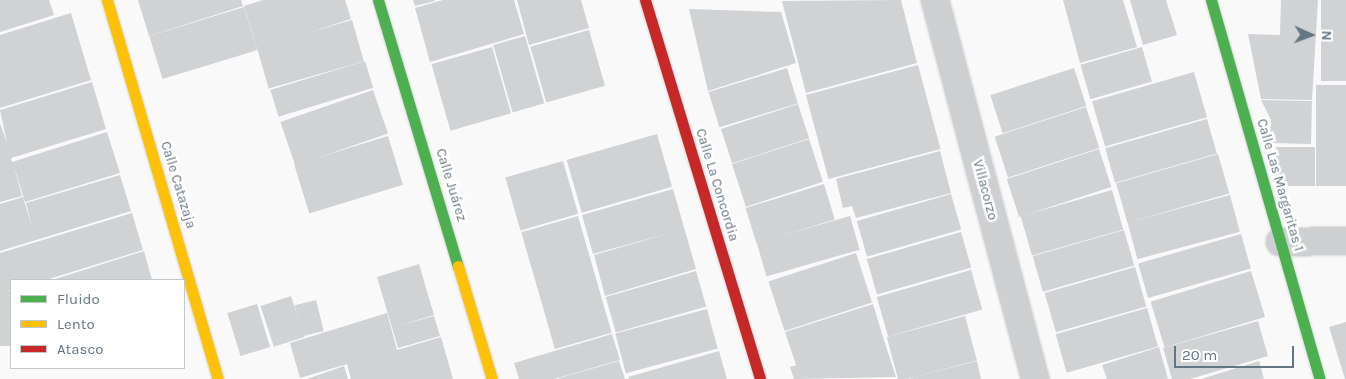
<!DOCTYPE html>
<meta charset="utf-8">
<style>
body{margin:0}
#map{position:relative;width:1346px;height:379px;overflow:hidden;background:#f9f9f9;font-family:Karla,sans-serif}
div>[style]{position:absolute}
.building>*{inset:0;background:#d0d2d3;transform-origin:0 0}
.roads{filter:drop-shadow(0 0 1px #d5d6d7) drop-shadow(0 0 1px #d5d6d7)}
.street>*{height:28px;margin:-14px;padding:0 14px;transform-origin:14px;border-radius:14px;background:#cecfd0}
.fast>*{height:11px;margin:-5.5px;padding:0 5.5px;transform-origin:5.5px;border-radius:5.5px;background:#4caf50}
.slow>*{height:11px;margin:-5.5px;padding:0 5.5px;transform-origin:5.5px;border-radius:5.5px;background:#ffc107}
.jam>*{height:11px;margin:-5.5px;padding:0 5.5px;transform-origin:5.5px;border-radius:5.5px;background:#c62828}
span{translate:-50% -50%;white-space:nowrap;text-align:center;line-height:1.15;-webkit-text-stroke:5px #fff;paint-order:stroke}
.street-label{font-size:14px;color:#657683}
.legend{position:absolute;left:10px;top:279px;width:175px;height:90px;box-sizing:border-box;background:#fff;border:1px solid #c1c8cd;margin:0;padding:6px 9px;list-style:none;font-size:15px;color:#657683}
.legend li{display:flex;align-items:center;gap:10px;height:25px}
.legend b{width:25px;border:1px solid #c1c8cd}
.north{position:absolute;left:1286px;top:10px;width:50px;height:50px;-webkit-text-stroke:4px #fff;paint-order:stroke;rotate:92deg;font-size:14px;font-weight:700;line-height:20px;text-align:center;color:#657683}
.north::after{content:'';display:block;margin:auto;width:18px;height:22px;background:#657683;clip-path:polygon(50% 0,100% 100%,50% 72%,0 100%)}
.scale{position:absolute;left:1174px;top:346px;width:120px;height:22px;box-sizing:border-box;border:2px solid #657683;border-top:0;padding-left:6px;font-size:15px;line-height:18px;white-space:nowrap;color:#657683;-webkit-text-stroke:4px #fff;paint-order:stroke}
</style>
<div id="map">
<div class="building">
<div style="clip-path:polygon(0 0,49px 0,54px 15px,0 32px)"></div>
<div style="clip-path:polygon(138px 0,241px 0,243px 6px,149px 36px)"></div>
<div style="clip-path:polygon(263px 0,345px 0,351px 19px,257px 49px,244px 6px)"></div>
<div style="clip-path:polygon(413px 0,434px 0,435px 1px,415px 6px)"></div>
<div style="clip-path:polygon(443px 0,514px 0,524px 34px,430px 62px,415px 8px)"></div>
<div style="clip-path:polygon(517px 0,581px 0,589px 28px,529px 45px)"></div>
<div style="clip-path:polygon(901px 0,917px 63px,806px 93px,782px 1px)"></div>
<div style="clip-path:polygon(1063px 0,1123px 0,1137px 47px,1080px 63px)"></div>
<div style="clip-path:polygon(1130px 0,1166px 0,1177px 35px,1143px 45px)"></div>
<div style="clip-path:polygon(1281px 0,1318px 0,1312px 100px,1261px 99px,1248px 34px,1280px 35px)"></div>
<div style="left:1321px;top:0;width:25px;height:81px"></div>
<div style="left:244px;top:7px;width:45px;height:99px;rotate:73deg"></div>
<div style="clip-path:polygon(689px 9px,781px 12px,796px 63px,708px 91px)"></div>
<div style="clip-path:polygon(71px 13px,91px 80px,0 108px,0 35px)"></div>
<div style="left:352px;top:20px;width:43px;height:99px;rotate:74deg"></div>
<div style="left:589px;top:30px;width:58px;height:61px;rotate:74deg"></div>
<div style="left:525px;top:36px;width:70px;height:33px;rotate:74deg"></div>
<div style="left:492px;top:47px;width:69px;height:63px;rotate:74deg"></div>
<div style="left:1142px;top:47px;width:36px;height:64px;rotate:74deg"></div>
<div style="left:365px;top:61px;width:28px;height:99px;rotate:73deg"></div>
<div style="left:918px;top:65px;width:87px;height:116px;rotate:75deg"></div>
<div style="left:787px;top:68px;width:37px;height:82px;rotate:73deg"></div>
<div style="left:1074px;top:68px;width:40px;height:88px;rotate:72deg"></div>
<div style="left:1194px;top:72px;width:47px;height:106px;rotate:74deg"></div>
<div style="clip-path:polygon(92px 82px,106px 129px,11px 158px,12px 162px,107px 132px,120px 173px,25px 202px,13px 163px,22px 196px,0 202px,0 123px,7px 143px,0 110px)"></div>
<div style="left:1346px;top:85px;width:101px;height:30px;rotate:90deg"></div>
<div style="left:373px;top:90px;width:46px;height:98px;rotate:71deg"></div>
<div style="clip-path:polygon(1261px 100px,1312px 101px,1311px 144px,1270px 143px,1271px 120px)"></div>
<div style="left:798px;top:104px;width:36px;height:81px;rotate:72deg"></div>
<div style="left:1086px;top:107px;width:43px;height:96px;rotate:72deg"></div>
<div style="left:1207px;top:119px;width:36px;height:106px;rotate:74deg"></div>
<div style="left:657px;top:134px;width:55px;height:94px;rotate:74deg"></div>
<div style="left:388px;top:136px;width:51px;height:98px;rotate:73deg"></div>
<div style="left:809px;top:139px;width:45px;height:81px;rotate:72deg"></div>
<div style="left:1276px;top:147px;width:39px;height:39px"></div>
<div style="left:1099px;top:149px;width:40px;height:97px;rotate:72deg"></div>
<div style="clip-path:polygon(940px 151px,951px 193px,856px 218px,852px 206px,843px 208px,836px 179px)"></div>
<div style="left:1218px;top:154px;width:41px;height:106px;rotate:74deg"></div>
<div style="left:563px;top:161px;width:55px;height:60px;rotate:74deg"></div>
<div style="clip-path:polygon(120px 175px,131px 211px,0 251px,0 204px,23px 197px,32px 227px,26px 203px)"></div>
<div style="left:824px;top:184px;width:37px;height:82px;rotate:73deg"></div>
<div style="clip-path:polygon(673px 189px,696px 269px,605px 296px,594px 255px,673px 232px,593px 254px,582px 215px)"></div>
<div style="left:1112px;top:190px;width:41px;height:95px;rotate:74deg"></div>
<div style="left:951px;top:194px;width:37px;height:98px;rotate:74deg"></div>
<div style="left:1230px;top:195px;width:38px;height:106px;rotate:75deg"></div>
<div style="clip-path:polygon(132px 213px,143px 250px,49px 279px,11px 280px,11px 290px,0 293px,0 253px)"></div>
<div style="left:578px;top:216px;width:40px;height:59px;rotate:74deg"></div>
<div style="left:850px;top:216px;width:35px;height:97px;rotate:74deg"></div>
<div style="left:1124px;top:230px;width:37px;height:95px;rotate:74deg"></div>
<div style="left:961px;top:232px;width:37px;height:98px;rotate:74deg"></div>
<div style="left:1241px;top:234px;width:36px;height:107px;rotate:74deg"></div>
<div style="clip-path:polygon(144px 251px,152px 280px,52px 280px)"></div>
<div style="left:856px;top:253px;width:52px;height:92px;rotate:72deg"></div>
<div style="left:589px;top:254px;width:82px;height:59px;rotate:74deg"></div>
<div style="clip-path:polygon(419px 264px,434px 315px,397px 326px,434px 316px,440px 336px,398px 348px,377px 277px)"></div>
<div style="left:1135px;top:267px;width:41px;height:94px;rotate:74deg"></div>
<div style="left:971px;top:270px;width:41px;height:98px;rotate:74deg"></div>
<div style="left:696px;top:271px;width:37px;height:94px;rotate:74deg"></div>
<div style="left:1251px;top:271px;width:48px;height:105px;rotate:73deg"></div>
<div style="left:11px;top:291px;width:55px;height:11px;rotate:90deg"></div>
<div style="left:291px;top:296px;width:43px;height:32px;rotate:72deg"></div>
<div style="left:316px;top:300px;width:32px;height:22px;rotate:76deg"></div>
<div style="left:257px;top:304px;width:45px;height:31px;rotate:73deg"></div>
<div style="clip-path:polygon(873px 304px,883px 337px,848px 348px,883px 337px,896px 377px,794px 379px,790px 367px,796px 365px,785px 332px)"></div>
<div style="left:1147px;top:308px;width:40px;height:95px;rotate:74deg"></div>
<div style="left:707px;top:309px;width:41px;height:95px;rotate:75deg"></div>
<div style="clip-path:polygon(387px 313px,397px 350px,441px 337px,453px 379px,351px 379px,347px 364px,300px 378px,290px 343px)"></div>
<div style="left:965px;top:316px;width:46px;height:81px;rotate:75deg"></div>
<div style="clip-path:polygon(1258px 321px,1268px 356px,1190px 379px,1172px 379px,1163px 348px)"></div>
<div style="clip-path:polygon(1346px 322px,1346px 379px,1345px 379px,1329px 327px)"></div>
<div style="clip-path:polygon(612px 334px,620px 360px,554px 379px,519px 379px,514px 363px)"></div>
<div style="clip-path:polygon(1159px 347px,1168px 379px,1107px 379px,1102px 365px)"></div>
<div style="clip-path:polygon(719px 351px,727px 379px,629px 379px,628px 377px)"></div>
<div style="clip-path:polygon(619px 361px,625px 379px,559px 379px,559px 378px)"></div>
<div style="clip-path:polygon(977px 361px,981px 379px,911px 379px,911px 378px)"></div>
<div style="clip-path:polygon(1259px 361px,1264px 379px,1201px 379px)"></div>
<div style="clip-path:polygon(344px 366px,348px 379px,307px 379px)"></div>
</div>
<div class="roads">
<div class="street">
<div style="left:935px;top:0;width:392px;rotate:75.2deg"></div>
<div style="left:1280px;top:242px;width:66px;rotate:-0.9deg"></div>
</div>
<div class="fast">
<div style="left:378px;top:0;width:278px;rotate:73.3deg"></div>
<div style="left:1211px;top:0;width:394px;rotate:74deg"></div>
</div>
<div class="slow">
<div style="left:107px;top:0;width:395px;rotate:73.7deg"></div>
<div style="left:458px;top:266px;width:118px;rotate:73.3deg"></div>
</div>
<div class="jam">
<div style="left:645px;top:0;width:396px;rotate:73.1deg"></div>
</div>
</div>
<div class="street-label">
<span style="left:178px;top:185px;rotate:73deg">Calle Catazaja</span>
<span style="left:451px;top:185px;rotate:73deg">Calle Juárez</span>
<span style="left:717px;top:185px;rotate:73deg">Calle La Concordia</span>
<span style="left:1280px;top:185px;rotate:74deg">Calle Las Margaritas 1</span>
<span style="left:985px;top:190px;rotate:75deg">Villacorzo</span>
</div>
<ul class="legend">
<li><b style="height:6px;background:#4caf50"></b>Fluido</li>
<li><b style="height:6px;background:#ffc107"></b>Lento</li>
<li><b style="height:6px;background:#c62828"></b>Atasco</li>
</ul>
<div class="north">N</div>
<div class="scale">20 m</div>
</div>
